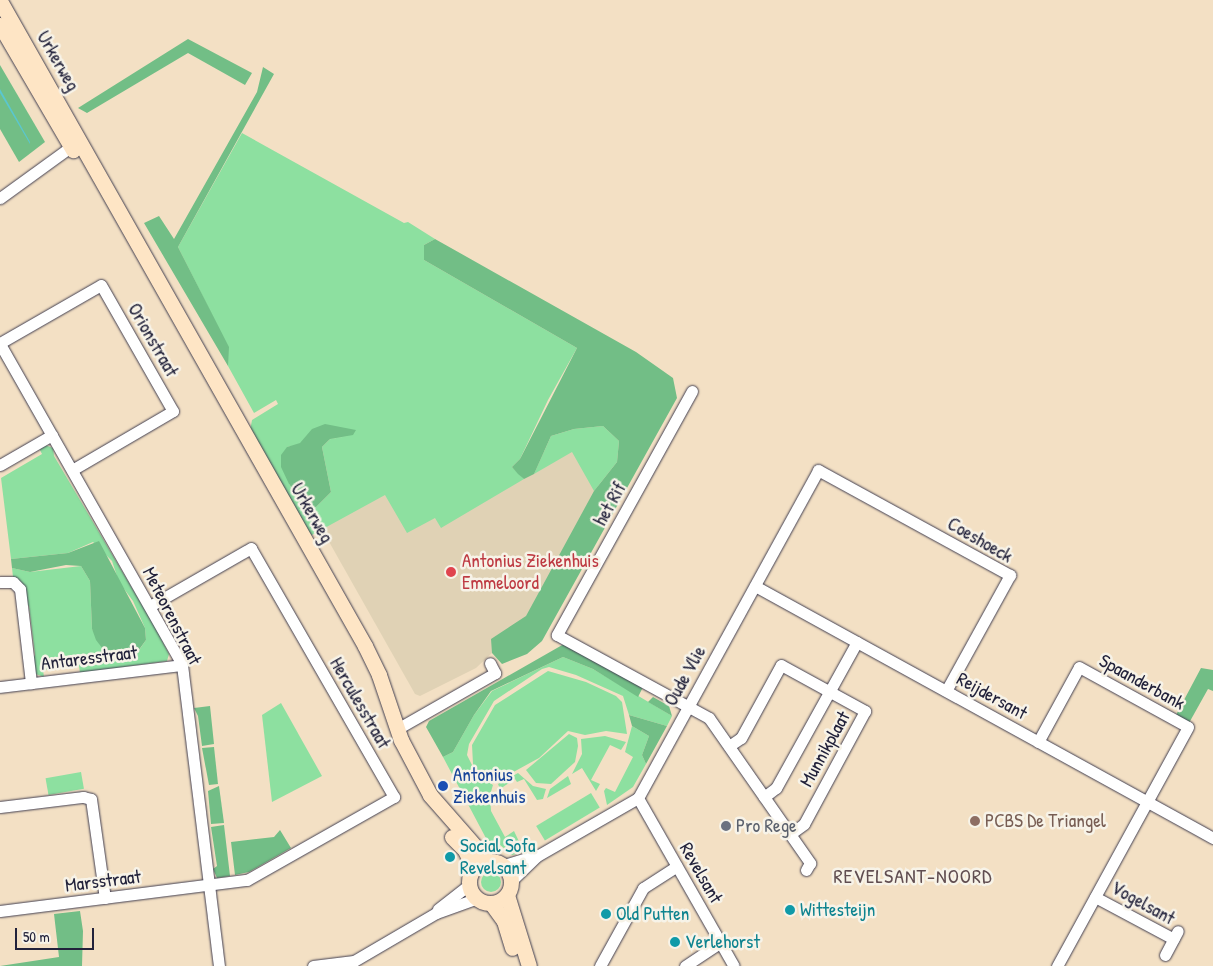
<!DOCTYPE html>
<style>
body{margin:0}
#map{position:relative;width:1213px;height:966px;overflow:hidden;background:#f3e0c4;font-family:"Patrick Hand",sans-serif}
div>[style]{position:absolute}
.built>*{inset:0;background:#e0d2b5}
.green>*{inset:0;background:#8de0a0;transform-origin:0 0}
.round{border-radius:50%}
.forest>*{inset:0;background:#72be86}
.water>*{inset:0;background:#5ac7d0}
.roads{filter:drop-shadow(0 0 1px #413e50) drop-shadow(0 0 1px #413e50)}
.street>*{height:11px;margin:-5.5px;padding:0 5.5px;transform-origin:5.5px;border-radius:5.5px;background:#fff}
.secondary>*{height:15px;margin:-7.5px;padding:0 7.5px;transform-origin:7.5px;border-radius:7.5px;background:#fee5c5}
.secondary>.ring{margin:-7.5px;padding:0;box-sizing:content-box;background:none;border:15px solid #fee5c5;border-radius:50%}
.dots>*{width:14px;height:14px;translate:-50% -50%;box-sizing:border-box;border:2px solid #f7f3e8;border-radius:50%}
span{translate:-50% -50%;white-space:nowrap;text-align:center;line-height:1.15;-webkit-text-stroke:5px #f7f3e8;paint-order:stroke}
.street-label{font-size:19px;color:#22223b}
.health-label{font-size:19px;color:#be3a42}
.left{translate:0 -50%;text-align:left}
.transit-label{font-size:19px;color:#164399}
.education-label{font-size:19px;color:#785e54}
.worship-label{font-size:19px;color:#5b616d}
.culture-label{font-size:19px;color:#0d838f}
.neighbourhood-label{font-size:20px;color:#604d50;letter-spacing:1px}
.scale{position:absolute;left:15px;top:928px;width:79px;height:22px;box-sizing:border-box;border:2px solid #22223b;border-top:0;padding-left:6px;font-size:15px;line-height:18px;white-space:nowrap;color:#22223b;-webkit-text-stroke:4px #f7f3e8;paint-order:stroke}
</style>
<div id="map">
<div class="built">
<div style="clip-path:polygon(575px 444px,601px 492px,530px 617px,476px 668px,420px 696px,415px 694px,319px 524px,390px 491px)"></div>
</div>
<div class="green">
<div style="clip-path:polygon(evenodd,242px 133px,404px 223px,408px 222px,435px 239px,424px 245px,424px 260px,577px 348px,548px 400px,520px 459px,512px 467px,524px 479px,441px 528px,435px 518px,407px 533px,385px 495px,310px 536px,250px 431px,252px 420px,278px 404px,276px 400px,254px 413px,228px 366px,228px 347px,178px 247px,242px 133px,353px 435px,330px 439px,322px 447px,331px 492px,316px 507px,306px 507px,289px 484px,287px 447px,353px 435px)"></div>
<div style="clip-path:polygon(603px 426px,619px 441px,617px 462px,594px 491px,572px 452px,534px 474px,551px 436px,574px 429px)"></div>
<div style="clip-path:polygon(45px 445px,53px 448px,54px 456px,155px 627px,169px 654px,167px 661px,80px 673px,79px 666px,43px 670px,44px 677px,33px 673px,31px 661px,35px 655px,29px 606px,24px 603px,21px 582px,13px 577px,12px 568px,30px 572px,81px 566px,90px 581px,92px 629px,106px 653px,115px 660px,137px 653px,146px 640px,145px 628px,133px 601px,119px 582px,112px 561px,93px 542px,68px 553px,11px 559px,1px 478px,42px 454px,39px 448px)"></div>
<div style="clip-path:polygon(563px 657px,593px 669px,672px 716px,667px 726px,629px 715px,623px 696px,576px 675px,549px 667px,542px 669px,494px 701px,469px 744px,467px 755px,476px 773px,493px 785px,490px 795px,491px 811px,505px 837px,514px 831px,524px 852px,512px 855px,499px 844px,488px 842px,443px 757px,453px 752px,474px 715px,492px 691px)"></div>
<div style="clip-path:polygon(548px 671px,586px 682px,616px 696px,622px 702px,627px 734px,606px 731px,585px 735px,568px 731px,539px 758px,495px 782px,478px 772px,473px 764px,472px 745px,495px 705px)"></div>
<div style="clip-path:polygon(281px 703px,322px 776px,272px 802px,262px 715px)"></div>
<div style="clip-path:polygon(632px 726px,649px 736px,642px 755px,646px 764px,633px 787px,607px 805px,604px 791px,606px 788px,615px 792px,633px 757px,625px 752px)"></div>
<div style="clip-path:polygon(569px 734px,577px 738px,578px 746px,575px 762px,551px 784px,536px 783px,526px 770px)"></div>
<div style="clip-path:polygon(605px 736px,626px 742px,621px 750px,610px 745px,591px 780px,600px 784px,596px 791px,582px 768px,572px 774px,582px 754px,581px 739px)"></div>
<div style="left:81px;top:772px;width:17px;height:36px;rotate:80deg"></div>
<div style="clip-path:polygon(518px 773px,533px 786px,546px 789px,543px 799px,537px 800px,524px 779px,517px 782px,515px 779px,500px 789px,498px 784px)"></div>
<div style="clip-path:polygon(568px 776px,571px 784px,547px 798px,550px 789px)"></div>
<div style="left:591px;top:793px;width:17px;height:64px;rotate:59deg"></div>
<div class="round" style="left:481px;top:872px;width:20px;height:20px"></div>
</div>
<div class="forest">
<div style="clip-path:polygon(188px 39px,252px 73px,245px 85px,188px 53px,87px 113px,78px 108px)"></div>
<div style="clip-path:polygon(0 65px,45px 142px,19px 162px,0 129px)"></div>
<div style="clip-path:polygon(263px 67px,274px 74px,178px 247px,229px 347px,228px 366px,144px 223px,159px 216px,174px 239px,257px 92px)"></div>
<div style="clip-path:polygon(435px 239px,636px 352px,673px 378px,677px 398px,542px 641px,527px 654px,502px 664px,492px 653px,491px 639px,526px 616px,594px 491px,617px 462px,619px 441px,603px 426px,574px 429px,551px 436px,534px 474px,524px 479px,518px 474px,512px 467px,520px 459px,577px 348px,424px 260px,424px 245px)"></div>
<div style="clip-path:polygon(325px 424px,356px 430px,353px 435px,330px 439px,322px 447px,331px 492px,316px 507px,306px 507px,289px 484px,281px 467px,281px 455px,287px 447px,300px 443px,312px 429px)"></div>
<div style="clip-path:polygon(99px 541px,145px 628px,146px 640px,133px 658px,123px 661px,106px 653px,96px 640px,92px 629px,90px 581px,81px 566px,66px 565px,30px 572px,12px 568px,11px 559px,68px 553px)"></div>
<div style="clip-path:polygon(564px 644px,643px 687px,638px 697px,593px 669px,563px 657px,491px 691px,474px 715px,453px 752px,443px 757px,426px 727px,429px 721px)"></div>
<div style="clip-path:polygon(1201px 668px,1213px 670px,1213px 691px,1208px 689px,1189px 723px,1176px 715px)"></div>
<div style="clip-path:polygon(653px 697px,669px 706px,672px 716px,648px 702px)"></div>
<div style="clip-path:polygon(210px 706px,214px 744px,202px 746px,198px 716px,194px 708px)"></div>
<div style="clip-path:polygon(629px 715px,667px 726px,646px 764px,642px 755px,649px 736px,632px 726px)"></div>
<div style="clip-path:polygon(214px 747px,218px 784px,209px 785px,202px 748px)"></div>
<div style="clip-path:polygon(219px 786px,224px 823px,211px 824px,208px 791px)"></div>
<div style="clip-path:polygon(224px 825px,230px 876px,217px 878px,213px 869px,217px 866px,211px 827px)"></div>
<div style="clip-path:polygon(280px 830px,291px 848px,249px 872px,235px 875px,231px 842px,274px 837px)"></div>
<div style="clip-path:polygon(80px 911px,83px 931px,82px 966px,0 966px,59px 957px,54px 914px)"></div>
</div>
<div class="water">
<div style="clip-path:polygon(0 89px,30px 142px,30px 144px,0 93px)"></div>
</div>
<div class="roads">
<div class="street">
<div style="left:0;top:198px;width:94px;rotate:-35.9deg"></div>
<div style="left:0;top:343px;width:116px;rotate:-29.9deg"></div>
<div style="left:101px;top:285px;width:145px;rotate:60.3deg"></div>
<div style="left:173px;top:411px;width:117px;rotate:149.7deg"></div>
<div style="left:0;top:344px;width:369px;rotate:60.4deg"></div>
<div style="left:182px;top:665px;width:303px;rotate:83deg"></div>
<div style="left:692px;top:391px;width:279px;rotate:119deg"></div>
<div style="left:557px;top:635px;width:173px;rotate:28.6deg"></div>
<div style="left:709px;top:718px;width:177px;rotate:55.1deg"></div>
<div style="left:810px;top:863px;width:8px;rotate:120deg"></div>
<div style="left:0;top:465px;width:60px;rotate:-30deg"></div>
<div style="left:0;top:582px;width:13px"></div>
<div style="left:13px;top:582px;width:10px;rotate:45deg"></div>
<div style="left:20px;top:589px;width:95px;rotate:83.3deg"></div>
<div style="left:755px;top:586px;width:523px;rotate:28.82deg"></div>
<div style="left:0;top:687px;width:183px;rotate:-6.9deg"></div>
<div style="left:397px;top:729px;width:113px;rotate:-29.7deg"></div>
<div style="left:495px;top:673px;width:11px;rotate:-117deg"></div>
<div style="left:1038px;top:742px;width:85px;rotate:-61.3deg"></div>
<div style="left:1079px;top:667px;width:124px;rotate:28.8deg"></div>
<div style="left:1188px;top:727px;width:273px;rotate:118.7deg"></div>
<div style="left:729px;top:746px;width:14px;rotate:-34deg"></div>
<div style="left:741px;top:738px;width:83px;rotate:-61.3deg"></div>
<div style="left:781px;top:665px;width:96px;rotate:28.7deg"></div>
<div style="left:865px;top:711px;width:128px;rotate:118.4deg"></div>
<div style="left:804px;top:824px;width:17px;rotate:144deg"></div>
<div style="left:764px;top:797px;width:15px;rotate:-37deg"></div>
<div style="left:776px;top:788px;width:167px;rotate:-61deg"></div>
<div style="left:638px;top:798px;width:193px;rotate:60.3deg"></div>
<div style="left:0;top:807px;width:84px;rotate:-6.9deg"></div>
<div style="left:83px;top:797px;width:8px;rotate:14deg"></div>
<div style="left:91px;top:799px;width:100px;rotate:82deg"></div>
<div style="left:504px;top:865px;width:34px;rotate:-17deg"></div>
<div style="left:511px;top:881px;width:36px;rotate:-44deg"></div>
<div style="left:537px;top:856px;width:116px;rotate:-29.9deg"></div>
<div style="left:638px;top:798px;width:374px;rotate:-61.2deg"></div>
<div style="left:818px;top:470px;width:219px;rotate:28.7deg"></div>
<div style="left:1010px;top:575px;width:132px;rotate:118.9deg"></div>
<div style="left:1095px;top:897px;width:89px;rotate:28deg"></div>
<div style="left:438px;top:909px;width:41px;rotate:-38deg"></div>
<div style="left:0;top:911px;width:249px;rotate:-7.2deg"></div>
<div style="left:247px;top:880px;width:169px;rotate:-29.5deg"></div>
<div style="left:394px;top:797px;width:287px;rotate:-119.9deg"></div>
<div style="left:251px;top:548px;width:116px;rotate:150.1deg"></div>
<div style="left:1165px;top:955px;width:27px;rotate:-62deg"></div>
<div style="left:313px;top:966px;width:41px;rotate:-7deg"></div>
<div style="left:354px;top:961px;width:95px;rotate:-30.3deg"></div>
<div style="left:436px;top:913px;width:45px;rotate:-19.7deg"></div>
<div style="left:600px;top:966px;width:89px;rotate:-61.1deg"></div>
<div style="left:643px;top:888px;width:40px;rotate:-32.9deg"></div>
<div style="left:685px;top:966px;width:43px;rotate:-33.7deg"></div>
</div>
<div class="secondary">
<div style="left:0;top:1px;width:741px;rotate:60.49deg"></div>
<div style="left:365px;top:646px;width:32px;rotate:64deg"></div>
<div style="left:379px;top:675px;width:69px;rotate:71.3deg"></div>
<div style="left:401px;top:740px;width:62px;rotate:62.2deg"></div>
<div style="left:430px;top:795px;width:88px;rotate:48.7deg"></div>
<div style="left:0;top:25px;width:145px;rotate:59.7deg"></div>
<div style="left:452px;top:837px;width:18px;rotate:45deg"></div>
<div style="left:465px;top:850px;width:21px;rotate:65deg"></div>
<div class="ring" style="left:469px;top:861px;width:27px;height:27px"></div>
<div style="left:507px;top:895px;width:74px;rotate:72.8deg"></div>
<div style="left:491px;top:903px;width:22px;rotate:54deg"></div>
<div style="left:504px;top:921px;width:28px;rotate:73deg"></div>
</div>
</div>
<div class="dots">
<div style="left:451px;top:572px;background:#e0444e"></div>
<div style="left:443px;top:786px;background:#1a4fb4"></div>
<div style="left:975px;top:821px;background:#8d6e63"></div>
<div style="left:726px;top:826px;background:#6b7280"></div>
<div style="left:450px;top:857px;background:#0f9aa8"></div>
<div style="left:790px;top:910px;background:#0f9aa8"></div>
<div style="left:606px;top:914px;background:#0f9aa8"></div>
<div style="left:675px;top:942px;background:#0f9aa8"></div>
</div>
<div class="street-label">
<span style="left:58px;top:61px;rotate:60deg">Urkerweg</span>
<span style="left:153px;top:340px;rotate:60deg">Orionstraat</span>
<span style="left:610px;top:504px;rotate:-61deg">het Rif</span>
<span style="left:312px;top:513px;rotate:60deg">Urkerweg</span>
<span style="left:980px;top:540px;rotate:30deg">Coeshoeck</span>
<span style="left:172px;top:616px;rotate:63deg">Meteorenstraat</span>
<span style="left:89px;top:658px;rotate:-7deg">Antaresstraat</span>
<span style="left:685px;top:676px;rotate:-61deg">Oude Vlie</span>
<span style="left:1142px;top:682px;rotate:29deg">Spaanderbank</span>
<span style="left:992px;top:696px;rotate:29deg">Reijdersant</span>
<span style="left:360px;top:703px;rotate:60deg">Herculesstraat</span>
<span style="left:825px;top:749px;rotate:-61deg">Munnikplaat</span>
<span style="left:701px;top:873px;rotate:60deg">Revelsant</span>
<span style="left:103px;top:881px;rotate:-7deg">Marsstraat</span>
<span style="left:1143px;top:903px;rotate:29deg">Vogelsant</span>
</div>
<div class="health-label">
<span class="left" style="left:462px;top:572px">Antonius Ziekenhuis<br>Emmeloord</span>
</div>
<div class="transit-label">
<span class="left" style="left:453px;top:786px">Antonius<br>Ziekenhuis</span>
</div>
<div class="education-label">
<span class="left" style="left:985px;top:821px">PCBS De Triangel</span>
</div>
<div class="worship-label">
<span class="left" style="left:736px;top:826px">Pro Rege</span>
</div>
<div class="culture-label">
<span class="left" style="left:460px;top:857px">Social Sofa<br>Revelsant</span>
<span class="left" style="left:800px;top:910px">Wittesteijn</span>
<span class="left" style="left:616px;top:914px">Old Putten</span>
<span class="left" style="left:685px;top:942px">Verlehorst</span>
</div>
<div class="neighbourhood-label">
<span style="left:913px;top:875px">REVELSANT-NOORD</span>
</div>
<div class="scale">50 m</div>
</div>
